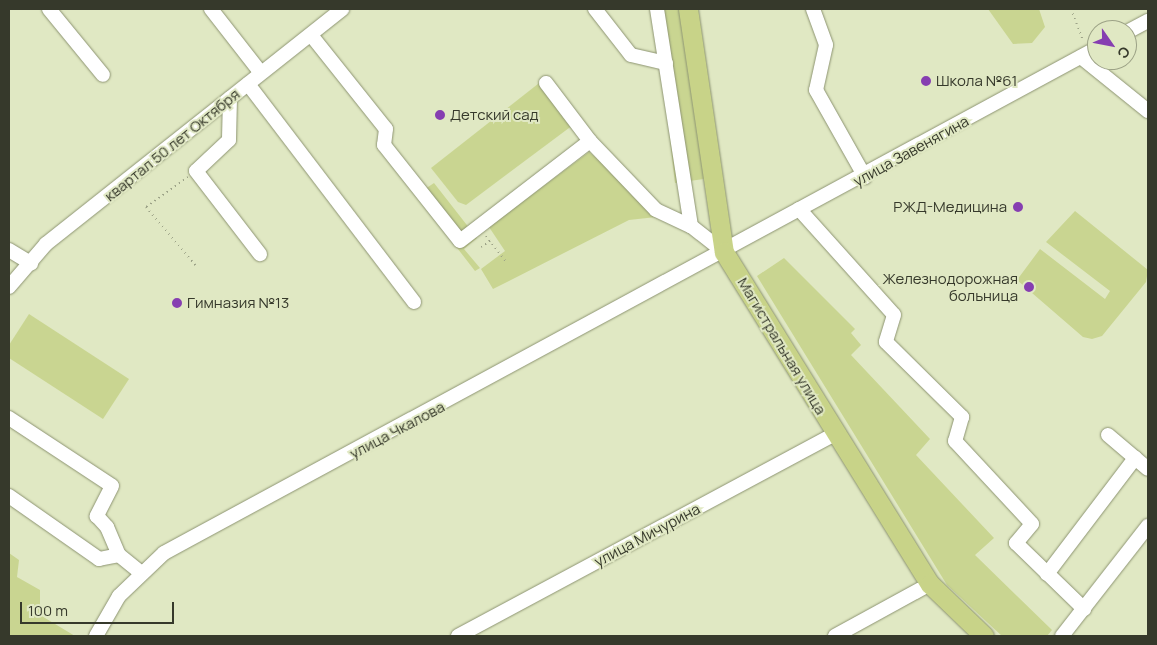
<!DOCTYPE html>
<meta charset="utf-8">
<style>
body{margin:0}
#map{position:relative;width:1157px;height:645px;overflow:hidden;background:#e0e8c3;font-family:Manrope,sans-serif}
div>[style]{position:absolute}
.green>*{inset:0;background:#c9d591}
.path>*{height:2px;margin-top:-1px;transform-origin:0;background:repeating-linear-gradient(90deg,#9ca287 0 1px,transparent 0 5px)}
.roads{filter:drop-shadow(0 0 1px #8d9472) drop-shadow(0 0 1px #8d9472)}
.minor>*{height:14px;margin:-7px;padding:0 7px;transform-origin:7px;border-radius:7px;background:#fff}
.major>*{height:19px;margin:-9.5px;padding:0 9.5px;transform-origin:9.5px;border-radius:9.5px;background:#c8d388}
.dots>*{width:14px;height:14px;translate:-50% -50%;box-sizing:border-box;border:2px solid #e0e8c3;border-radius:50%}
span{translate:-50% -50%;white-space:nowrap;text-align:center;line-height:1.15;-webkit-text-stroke:4px #e0e8c3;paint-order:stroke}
.poi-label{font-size:15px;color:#36392b}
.left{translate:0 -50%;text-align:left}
.right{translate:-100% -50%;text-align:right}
.street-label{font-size:15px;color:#36392b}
.frame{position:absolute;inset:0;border:10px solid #36392b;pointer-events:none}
.north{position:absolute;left:1087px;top:20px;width:50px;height:50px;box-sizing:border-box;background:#e0e8c3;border:1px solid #9ca286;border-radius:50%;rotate:123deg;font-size:14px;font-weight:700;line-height:20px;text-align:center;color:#36392b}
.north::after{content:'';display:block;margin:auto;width:18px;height:22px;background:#863eb1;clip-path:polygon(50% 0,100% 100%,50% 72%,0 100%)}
.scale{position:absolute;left:20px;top:602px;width:154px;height:22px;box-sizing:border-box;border:2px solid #36392b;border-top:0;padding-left:6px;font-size:15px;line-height:18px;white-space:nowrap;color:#36392b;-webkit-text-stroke:4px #e0e8c3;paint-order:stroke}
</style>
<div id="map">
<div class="green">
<div style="clip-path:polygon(655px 9px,679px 9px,704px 179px,675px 183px)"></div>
<div style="clip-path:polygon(988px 9px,1039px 9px,1045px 27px,1032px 43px,1013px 44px)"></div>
<div style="clip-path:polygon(543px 80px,573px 125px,466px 205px,458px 202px,431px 168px)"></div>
<div style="clip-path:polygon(589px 152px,665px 216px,629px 220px,493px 289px,481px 269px,505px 251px,489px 227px)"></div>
<div style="clip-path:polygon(434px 183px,477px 238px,464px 249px,480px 268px,475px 271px,416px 195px)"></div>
<div style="clip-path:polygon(1075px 211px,1148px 270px,1146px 282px,1102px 336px,1092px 339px,1083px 337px,1017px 280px,1040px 249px,1105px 299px,1110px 291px,1046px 242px)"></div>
<div style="clip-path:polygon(784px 258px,855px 329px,851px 333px,861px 345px,851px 355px,930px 439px,916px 455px,994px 538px,975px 555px,1052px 630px,1047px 636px,1002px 636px,947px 585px,757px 276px)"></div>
<div style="clip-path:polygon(29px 314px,129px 379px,103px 419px,9px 358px,9px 345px)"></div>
<div style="clip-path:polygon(9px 553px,19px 560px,17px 577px,40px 590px,40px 615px,75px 636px,9px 636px)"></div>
</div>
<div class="path">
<div style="left:1071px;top:9px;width:34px;rotate:69deg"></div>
<div style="left:188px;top:177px;width:52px;rotate:144.5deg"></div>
<div style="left:146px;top:207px;width:77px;rotate:49.7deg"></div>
<div style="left:486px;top:236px;width:33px;rotate:52deg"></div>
<div style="left:481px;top:247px;width:11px;rotate:-34deg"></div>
</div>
<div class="roads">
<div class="minor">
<div style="left:49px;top:9px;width:85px;rotate:50.7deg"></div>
<div style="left:211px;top:9px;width:81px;rotate:52deg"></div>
<div style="left:595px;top:9px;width:58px;rotate:52deg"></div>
<div style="left:631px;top:55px;width:36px;rotate:13deg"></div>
<div style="left:657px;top:9px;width:220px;rotate:81.1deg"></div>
<div style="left:813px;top:9px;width:38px;rotate:70deg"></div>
<div style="left:826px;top:45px;width:46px;rotate:102.5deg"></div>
<div style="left:816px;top:90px;width:100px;rotate:60.6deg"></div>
<div style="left:1127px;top:32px;width:24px;rotate:-28deg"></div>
<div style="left:311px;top:35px;width:120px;rotate:51.4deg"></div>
<div style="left:386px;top:129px;width:16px;rotate:97deg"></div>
<div style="left:384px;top:145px;width:122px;rotate:51.6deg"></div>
<div style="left:460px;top:241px;width:164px;rotate:-37.6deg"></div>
<div style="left:1081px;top:57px;width:86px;rotate:38.9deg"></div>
<div style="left:546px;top:83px;width:73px;rotate:52.8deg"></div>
<div style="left:590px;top:141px;width:95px;rotate:46.3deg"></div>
<div style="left:656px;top:210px;width:38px;rotate:25deg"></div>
<div style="left:691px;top:226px;width:42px;rotate:38.2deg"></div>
<div style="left:248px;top:84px;width:274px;rotate:52.7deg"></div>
<div style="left:230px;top:98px;width:42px;rotate:91.4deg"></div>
<div style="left:229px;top:140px;width:45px;rotate:136.8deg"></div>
<div style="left:196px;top:171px;width:105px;rotate:52.4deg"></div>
<div style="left:799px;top:209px;width:142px;rotate:48.1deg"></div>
<div style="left:894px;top:315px;width:28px;rotate:107deg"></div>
<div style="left:886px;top:342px;width:107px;rotate:44.6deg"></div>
<div style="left:962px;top:417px;width:25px;rotate:106deg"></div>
<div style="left:955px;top:441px;width:113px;rotate:47.1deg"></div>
<div style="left:1032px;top:524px;width:25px;rotate:130deg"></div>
<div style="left:1016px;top:543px;width:95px;rotate:44.1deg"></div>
<div style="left:9px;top:250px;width:26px;rotate:31deg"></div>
<div style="left:9px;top:287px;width:57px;rotate:-49.3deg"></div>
<div style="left:46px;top:244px;width:378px;rotate:-38.4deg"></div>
<div style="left:9px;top:418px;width:123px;rotate:33.4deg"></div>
<div style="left:112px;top:486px;width:34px;rotate:117deg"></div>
<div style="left:97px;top:516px;width:15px;rotate:48deg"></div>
<div style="left:107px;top:527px;width:30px;rotate:67deg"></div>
<div style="left:119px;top:555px;width:27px;rotate:39deg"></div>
<div style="left:1108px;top:435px;width:52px;rotate:40.4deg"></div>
<div style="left:9px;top:496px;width:110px;rotate:35deg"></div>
<div style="left:99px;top:559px;width:20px;rotate:-11deg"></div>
<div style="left:1047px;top:574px;width:146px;rotate:-52.8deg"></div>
<div style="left:96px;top:636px;width:46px;rotate:-60.1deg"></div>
<div style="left:119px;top:596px;width:62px;rotate:-43.7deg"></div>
<div style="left:164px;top:553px;width:1061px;rotate:-28.43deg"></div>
<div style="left:458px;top:636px;width:428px;rotate:-28.2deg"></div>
<div style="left:835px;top:636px;width:108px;rotate:-28.7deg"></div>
<div style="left:1062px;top:636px;width:140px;rotate:-52deg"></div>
</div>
<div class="major">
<div style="left:688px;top:9px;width:246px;rotate:81.6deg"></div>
<div style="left:724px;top:252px;width:391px;rotate:58.2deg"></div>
<div style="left:930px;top:584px;width:75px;rotate:43.9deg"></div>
</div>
</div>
<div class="dots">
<div style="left:926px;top:81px;background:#863eb1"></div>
<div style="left:440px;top:115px;background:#863eb1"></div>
<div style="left:1018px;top:207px;background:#863eb1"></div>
<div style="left:1029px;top:287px;background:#863eb1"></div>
<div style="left:177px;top:303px;background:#863eb1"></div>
</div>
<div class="poi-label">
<span class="left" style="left:936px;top:81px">Школа №61</span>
<span class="left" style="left:450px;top:115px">Детский сад</span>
<span class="right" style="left:1007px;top:207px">РЖД-Медицина</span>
<span class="right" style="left:1018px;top:287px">Железнодорожная<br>больница</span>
<span class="left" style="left:187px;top:303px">Гимназия №13</span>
</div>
<div class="street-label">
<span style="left:172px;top:145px;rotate:-39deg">квартал 50 лет Октября</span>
<span style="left:911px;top:151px;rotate:-29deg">улица Завенягина</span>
<span style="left:782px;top:346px;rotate:59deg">Магистральная улица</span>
<span style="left:397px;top:430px;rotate:-28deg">улица Чкалова</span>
<span style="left:647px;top:535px;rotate:-28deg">улица Мичурина</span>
</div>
<div class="frame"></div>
<div class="north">С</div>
<div class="scale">100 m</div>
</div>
